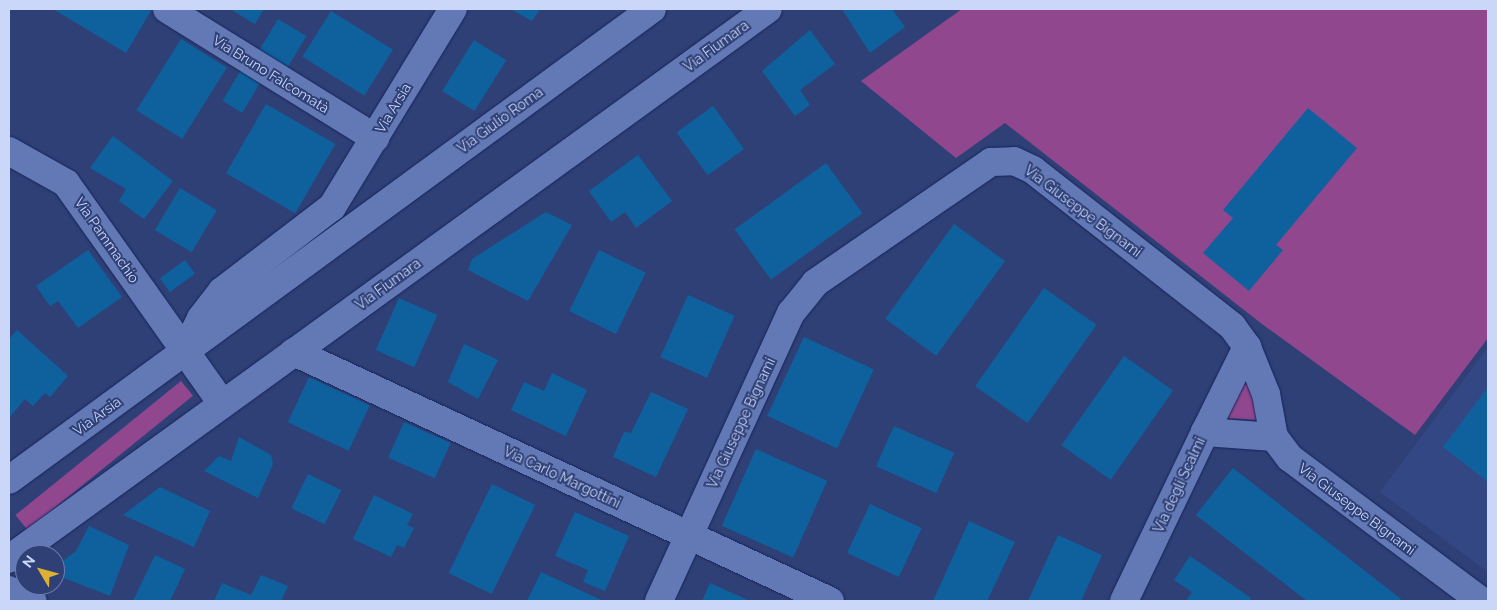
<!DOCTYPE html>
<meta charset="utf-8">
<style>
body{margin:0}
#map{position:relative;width:1497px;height:610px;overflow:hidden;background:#2f4077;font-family:Raleway,sans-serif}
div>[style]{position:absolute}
.built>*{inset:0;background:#344785}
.green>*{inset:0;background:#90478e;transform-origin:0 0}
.building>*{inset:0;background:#0f619e;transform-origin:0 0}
.roads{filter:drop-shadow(0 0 1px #17255a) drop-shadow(0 0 1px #17255a)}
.minor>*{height:28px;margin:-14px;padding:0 14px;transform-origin:14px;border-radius:14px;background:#6379b5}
span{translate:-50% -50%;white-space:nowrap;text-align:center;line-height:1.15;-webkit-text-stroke:4px #2f4077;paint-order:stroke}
.street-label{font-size:14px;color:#cad7f9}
.frame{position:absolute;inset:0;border:10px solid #cad7f9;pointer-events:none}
.north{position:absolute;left:15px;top:545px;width:50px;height:50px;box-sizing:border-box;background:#2f4077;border:1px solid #6d7cab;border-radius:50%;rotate:307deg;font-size:14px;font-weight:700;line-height:20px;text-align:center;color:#cad7f9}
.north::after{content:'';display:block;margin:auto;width:18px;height:22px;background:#ddb133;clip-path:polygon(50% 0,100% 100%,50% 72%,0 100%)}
</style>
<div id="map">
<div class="built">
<div style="clip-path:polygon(1488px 347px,1488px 572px,1380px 492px)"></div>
</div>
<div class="green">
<div style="clip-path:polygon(962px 9px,1488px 9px,1488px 338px,1415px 435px,1262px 324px,1005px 123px,956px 158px,861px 81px)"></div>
<div style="clip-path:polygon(1247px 380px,1260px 420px,1226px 418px)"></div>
<div style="left:181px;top:381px;width:19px;height:213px;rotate:51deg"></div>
</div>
<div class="building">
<div style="clip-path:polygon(53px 9px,152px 9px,126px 53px)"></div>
<div style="clip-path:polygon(230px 9px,264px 9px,255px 24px)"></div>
<div style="clip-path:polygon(511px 9px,540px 9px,532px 21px)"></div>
<div style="clip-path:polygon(842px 9px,892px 9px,905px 27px,870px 53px)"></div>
<div style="left:331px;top:11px;width:73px;height:54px;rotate:32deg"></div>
<div style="left:278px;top:19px;width:33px;height:37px;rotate:31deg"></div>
<div style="clip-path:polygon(810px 30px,835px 64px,800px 90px,810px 105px,795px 116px,762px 71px)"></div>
<div style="left:181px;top:39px;width:54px;height:84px;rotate:32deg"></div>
<div style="left:474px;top:40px;width:38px;height:60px;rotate:32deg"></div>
<div style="left:241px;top:70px;width:23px;height:36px;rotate:31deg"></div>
<div style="left:266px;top:104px;width:80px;height:80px;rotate:30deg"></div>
<div style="left:713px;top:106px;width:53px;height:45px;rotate:54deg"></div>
<div style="clip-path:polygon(1308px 108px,1357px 148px,1276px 245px,1283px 250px,1249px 291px,1203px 253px,1233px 218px,1223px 210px)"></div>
<div style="clip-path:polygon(113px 136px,173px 181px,144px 219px,119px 201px,126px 189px,90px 168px)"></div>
<div style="clip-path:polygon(638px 155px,672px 201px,636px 228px,625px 212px,611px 222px,589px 191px)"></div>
<div style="left:826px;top:163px;width:62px;height:113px;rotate:54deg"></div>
<div style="left:180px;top:188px;width:43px;height:49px;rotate:31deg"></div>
<div style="clip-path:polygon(546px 212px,572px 225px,528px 301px,468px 270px,472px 259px)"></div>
<div style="left:954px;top:224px;width:63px;height:117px;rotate:36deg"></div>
<div style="clip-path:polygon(88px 250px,122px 297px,78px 328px,58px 301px,50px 306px,36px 286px)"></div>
<div style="left:599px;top:250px;width:52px;height:68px;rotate:26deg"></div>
<div style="left:185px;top:260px;width:17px;height:31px;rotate:54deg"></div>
<div style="left:1044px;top:288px;width:64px;height:120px;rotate:35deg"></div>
<div style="left:688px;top:295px;width:51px;height:68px;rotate:24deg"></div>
<div style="left:399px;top:298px;width:42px;height:57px;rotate:24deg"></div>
<div style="clip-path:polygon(17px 330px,68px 376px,50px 397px,45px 393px,33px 406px,25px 399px,9px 418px,9px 339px)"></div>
<div style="left:804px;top:337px;width:77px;height:87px;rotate:25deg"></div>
<div style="clip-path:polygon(464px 344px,498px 360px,478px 399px,448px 382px)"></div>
<div style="left:1124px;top:356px;width:60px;height:109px;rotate:35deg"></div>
<div style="clip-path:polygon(552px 373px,587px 390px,566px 436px,511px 410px,524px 382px,544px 391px)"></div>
<div style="left:309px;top:377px;width:67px;height:50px;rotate:25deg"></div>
<div style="clip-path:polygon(1488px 387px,1488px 482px,1443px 447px)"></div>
<div style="clip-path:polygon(651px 392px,688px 409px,656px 477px,613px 457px,624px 432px,631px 433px)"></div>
<div style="left:404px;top:422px;width:51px;height:39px;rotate:24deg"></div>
<div style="left:894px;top:426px;width:66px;height:44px;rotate:24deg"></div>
<div style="clip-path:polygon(239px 437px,271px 455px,273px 464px,258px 498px,204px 471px,219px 456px,231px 461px)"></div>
<div style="left:756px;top:449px;width:78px;height:84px;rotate:24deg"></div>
<div style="clip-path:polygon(1233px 468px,1401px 599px,1399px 601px,1307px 601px,1196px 515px)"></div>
<div style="left:308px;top:474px;width:37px;height:38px;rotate:26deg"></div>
<div style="left:492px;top:484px;width:48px;height:99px;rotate:26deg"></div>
<div style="clip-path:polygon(160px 487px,210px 511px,194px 547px,123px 515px)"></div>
<div style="clip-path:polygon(374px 495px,413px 514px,407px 525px,414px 528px,404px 548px,397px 545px,391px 557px,353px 539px)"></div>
<div style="left:870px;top:504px;width:57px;height:54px;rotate:25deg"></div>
<div style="clip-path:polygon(575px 512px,629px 536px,605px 591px,583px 582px,588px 570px,555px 556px)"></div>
<div style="clip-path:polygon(969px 521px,1015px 542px,987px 601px,933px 601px)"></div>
<div style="clip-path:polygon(89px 526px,129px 545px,110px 596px,59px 576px,55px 567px,76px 551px)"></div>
<div style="clip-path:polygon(1058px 535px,1102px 555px,1081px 601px,1028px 601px)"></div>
<div style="clip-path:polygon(155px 555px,185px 569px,170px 601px,133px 601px)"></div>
<div style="clip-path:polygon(1190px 556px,1251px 598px,1249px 601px,1186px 601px,1192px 592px,1174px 580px)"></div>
<div style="clip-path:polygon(541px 572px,601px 600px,600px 601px,527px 601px)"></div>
<div style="clip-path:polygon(261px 575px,288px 586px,281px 601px,214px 601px,222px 583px,251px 595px)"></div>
<div style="clip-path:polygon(710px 583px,750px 601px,702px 601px)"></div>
</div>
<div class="roads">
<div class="minor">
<div style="left:167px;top:9px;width:245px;rotate:31.8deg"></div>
<div style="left:9px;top:151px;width:65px;rotate:29.3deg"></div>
<div style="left:66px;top:183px;width:270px;rotate:54.7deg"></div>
<div style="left:187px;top:347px;width:32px;rotate:-64deg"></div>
<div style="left:201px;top:318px;width:34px;rotate:-52deg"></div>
<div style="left:222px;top:291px;width:138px;rotate:-37.4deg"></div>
<div style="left:332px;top:207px;width:232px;rotate:-58.6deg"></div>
<div style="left:294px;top:352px;width:591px;rotate:24.92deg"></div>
<div style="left:1205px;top:432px;width:95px;rotate:-63.7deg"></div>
<div style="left:9px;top:480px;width:797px;rotate:-36.22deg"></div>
<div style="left:9px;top:559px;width:937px;rotate:-35.93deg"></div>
<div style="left:9px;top:590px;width:26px;rotate:25deg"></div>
<div style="left:659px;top:601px;width:317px;rotate:-65.4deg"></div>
<div style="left:791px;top:313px;width:38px;rotate:-51deg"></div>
<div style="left:815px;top:283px;width:214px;rotate:-34.5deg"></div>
<div style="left:991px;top:162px;width:23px;rotate:-2deg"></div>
<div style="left:1014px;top:161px;width:21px;rotate:25deg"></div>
<div style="left:1033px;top:170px;width:253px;rotate:38.1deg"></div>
<div style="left:1232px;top:326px;width:26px;rotate:54deg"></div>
<div style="left:1247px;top:347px;width:51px;rotate:68deg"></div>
<div style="left:1266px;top:394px;width:44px;rotate:79.5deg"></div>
<div style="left:1274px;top:437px;width:26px;rotate:53deg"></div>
<div style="left:1290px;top:458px;width:239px;rotate:36.8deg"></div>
<div style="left:1124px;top:601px;width:187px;rotate:-64.4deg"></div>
<div style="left:1205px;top:432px;width:69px;rotate:4.1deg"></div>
</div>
</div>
<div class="street-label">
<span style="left:716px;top:46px;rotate:-36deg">Via Fiumara</span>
<span style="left:271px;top:74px;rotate:32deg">Via Bruno Falcomatà</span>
<span style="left:393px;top:108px;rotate:-59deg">Via Arsia</span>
<span style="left:500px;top:120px;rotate:-36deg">Via Giulio Roma</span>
<span style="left:1083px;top:211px;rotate:37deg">Via Giuseppe Bignami</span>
<span style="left:107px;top:240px;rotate:55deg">Via Pammachio</span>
<span style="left:388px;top:284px;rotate:-36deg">Via Fiumara</span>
<span style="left:97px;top:416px;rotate:-36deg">Via Arsia</span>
<span style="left:741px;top:423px;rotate:-65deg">Via Giuseppe Bignami</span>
<span style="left:562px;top:477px;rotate:25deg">Via Carlo Margottini</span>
<span style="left:1179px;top:485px;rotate:-65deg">Via degli Scalmi</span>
<span style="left:1357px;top:509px;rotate:37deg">Via Giuseppe Bignami</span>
</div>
<div class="frame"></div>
<div class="north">N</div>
</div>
